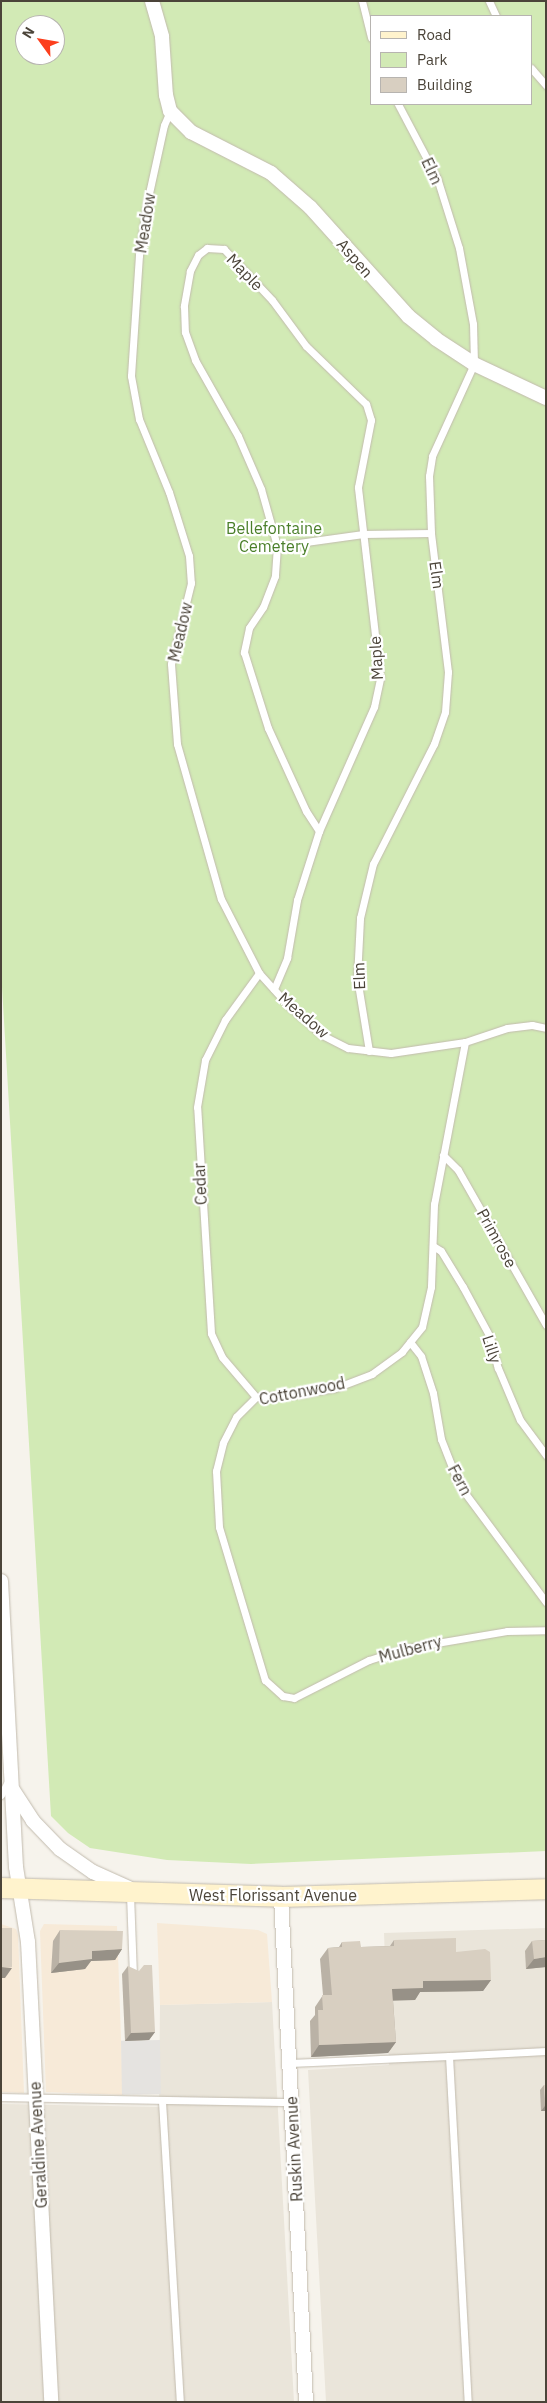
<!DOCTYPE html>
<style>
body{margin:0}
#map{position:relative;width:547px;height:2403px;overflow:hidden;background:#f6f3ec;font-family:"IBM Plex Sans",sans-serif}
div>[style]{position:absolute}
.residential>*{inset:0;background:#eae5da}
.commercial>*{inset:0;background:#f7ead8}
.green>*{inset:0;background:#d2eab5}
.parking>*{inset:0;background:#e5e3e0;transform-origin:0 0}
.roads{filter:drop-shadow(0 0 1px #c2bbae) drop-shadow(0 0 1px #c2bbae)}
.lane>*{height:7px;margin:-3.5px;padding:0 3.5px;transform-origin:3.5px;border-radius:3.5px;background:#fff}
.street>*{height:14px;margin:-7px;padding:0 7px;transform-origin:7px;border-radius:7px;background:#fff}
.secondary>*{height:20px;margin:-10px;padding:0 10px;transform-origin:10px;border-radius:10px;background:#fff3cd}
.wall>*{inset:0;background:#bab2a6}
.shaded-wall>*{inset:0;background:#979187}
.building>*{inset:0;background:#d8cfc1;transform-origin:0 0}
span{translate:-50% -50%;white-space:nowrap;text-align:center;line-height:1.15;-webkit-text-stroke:4.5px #fff;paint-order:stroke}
.street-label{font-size:16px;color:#4b4439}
.park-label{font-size:16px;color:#4a7f2a}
.frame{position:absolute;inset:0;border:2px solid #4b4439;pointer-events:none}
.legend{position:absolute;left:370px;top:15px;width:162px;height:90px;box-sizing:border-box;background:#fff;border:1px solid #b7b4b0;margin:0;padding:6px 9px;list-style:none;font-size:15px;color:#4b4439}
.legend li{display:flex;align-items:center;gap:10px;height:25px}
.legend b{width:25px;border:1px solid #b7b4b0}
.north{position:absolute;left:15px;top:15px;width:50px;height:50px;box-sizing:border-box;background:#fff;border:1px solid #b7b4b0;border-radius:50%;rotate:302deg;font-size:14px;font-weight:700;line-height:20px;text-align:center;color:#4b4439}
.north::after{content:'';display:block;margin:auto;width:18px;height:22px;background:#fc3f1d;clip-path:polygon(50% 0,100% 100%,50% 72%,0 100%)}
</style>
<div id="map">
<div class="residential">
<div style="clip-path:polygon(546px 1928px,546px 2402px,326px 2402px,308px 2070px,389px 2065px,384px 1933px)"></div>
<div style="clip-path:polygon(272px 2002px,294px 2402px,1px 2402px,1px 2104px,159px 2107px,160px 2005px)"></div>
</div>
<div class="commercial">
<div style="clip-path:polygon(157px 1923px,258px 1930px,267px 1934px,272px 2002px,160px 2005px)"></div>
<div style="clip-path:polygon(1px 1924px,16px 1929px,18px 1935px,24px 2093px,1px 2092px)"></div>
<div style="clip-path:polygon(44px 1924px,117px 1926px,123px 2095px,46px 2092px,40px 1931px)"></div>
</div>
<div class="green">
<div style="clip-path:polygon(evenodd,1px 1px,546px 1px,546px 1851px,251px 1864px,167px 1860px,90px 1848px,68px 1833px,51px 1816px,1px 970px,1px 1px,371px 16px,531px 16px,531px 104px,371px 104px,371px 16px,1px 1px,25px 25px,55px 25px,55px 55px,25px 55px,25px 25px)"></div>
</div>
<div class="parking">
<div style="left:160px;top:2040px;width:54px;height:39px;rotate:89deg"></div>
</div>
<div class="roads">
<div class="lane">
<div style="left:362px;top:1px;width:38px;rotate:76deg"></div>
<div style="left:489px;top:1px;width:17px;rotate:65deg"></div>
<div style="left:531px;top:68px;width:23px;rotate:49deg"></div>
<div style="left:170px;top:111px;width:15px;rotate:113deg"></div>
<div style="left:164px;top:125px;width:79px;rotate:102.4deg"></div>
<div style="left:147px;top:202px;width:54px;rotate:98.6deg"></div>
<div style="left:139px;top:255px;width:121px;rotate:93.8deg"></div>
<div style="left:131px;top:376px;width:44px;rotate:79.5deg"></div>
<div style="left:139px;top:419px;width:79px;rotate:67.7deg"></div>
<div style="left:169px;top:492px;width:67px;rotate:72.6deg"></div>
<div style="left:189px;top:556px;width:27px;rotate:86deg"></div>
<div style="left:191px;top:583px;width:83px;rotate:103.9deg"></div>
<div style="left:171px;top:664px;width:80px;rotate:85.7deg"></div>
<div style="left:177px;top:744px;width:161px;rotate:74.2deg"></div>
<div style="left:221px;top:899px;width:83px;rotate:62.8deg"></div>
<div style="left:259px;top:973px;width:45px;rotate:47.7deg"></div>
<div style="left:289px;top:1006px;width:44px;rotate:41.3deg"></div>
<div style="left:322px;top:1035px;width:29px;rotate:27deg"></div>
<div style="left:348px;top:1048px;width:43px;rotate:6.6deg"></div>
<div style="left:391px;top:1053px;width:75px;rotate:-8.5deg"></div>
<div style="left:465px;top:1042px;width:44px;rotate:-18.4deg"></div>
<div style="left:507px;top:1028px;width:25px;rotate:-7deg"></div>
<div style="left:532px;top:1025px;width:14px;rotate:12deg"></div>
<div style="left:277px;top:546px;width:87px;rotate:-7.9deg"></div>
<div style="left:363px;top:534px;width:68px;rotate:-0.8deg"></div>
<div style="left:274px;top:989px;width:34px;rotate:-67deg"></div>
<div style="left:287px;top:958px;width:59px;rotate:-80.2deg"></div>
<div style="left:297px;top:900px;width:72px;rotate:-72.3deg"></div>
<div style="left:319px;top:831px;width:136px;rotate:-66.1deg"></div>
<div style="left:374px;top:707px;width:30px;rotate:-78deg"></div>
<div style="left:380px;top:678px;width:192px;rotate:-96.6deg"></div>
<div style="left:358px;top:487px;width:68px;rotate:-79deg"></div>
<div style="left:371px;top:420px;width:17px;rotate:-107deg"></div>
<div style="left:366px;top:404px;width:83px;rotate:-136deg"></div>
<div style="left:306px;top:346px;width:57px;rotate:-126.5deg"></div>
<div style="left:272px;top:300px;width:70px;rotate:-133.3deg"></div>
<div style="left:224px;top:249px;width:17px;rotate:-177deg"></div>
<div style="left:207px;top:248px;width:11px;rotate:142deg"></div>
<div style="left:198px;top:255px;width:18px;rotate:117deg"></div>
<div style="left:190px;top:271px;width:36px;rotate:100deg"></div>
<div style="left:184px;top:306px;width:26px;rotate:88deg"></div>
<div style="left:185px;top:332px;width:30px;rotate:70deg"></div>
<div style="left:195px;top:360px;width:87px;rotate:60.5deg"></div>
<div style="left:238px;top:436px;width:58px;rotate:66.5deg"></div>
<div style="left:261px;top:489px;width:59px;rotate:74.3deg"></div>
<div style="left:277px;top:546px;width:30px;rotate:94deg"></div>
<div style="left:275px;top:576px;width:33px;rotate:111deg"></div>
<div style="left:263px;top:607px;width:25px;rotate:124deg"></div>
<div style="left:249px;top:628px;width:25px;rotate:102deg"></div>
<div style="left:244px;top:652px;width:80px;rotate:72.5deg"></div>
<div style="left:268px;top:728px;width:91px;rotate:65.4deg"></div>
<div style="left:306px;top:811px;width:24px;rotate:57deg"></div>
<div style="left:465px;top:1042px;width:165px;rotate:100.8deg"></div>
<div style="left:434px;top:1204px;width:83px;rotate:92.1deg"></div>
<div style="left:431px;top:1287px;width:41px;rotate:102.7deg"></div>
<div style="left:422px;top:1327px;width:32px;rotate:129deg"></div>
<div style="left:402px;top:1352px;width:37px;rotate:144deg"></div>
<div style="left:372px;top:1374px;width:40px;rotate:159deg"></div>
<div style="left:335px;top:1388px;width:35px;rotate:170deg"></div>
<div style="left:301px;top:1394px;width:45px;rotate:176.2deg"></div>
<div style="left:256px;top:1397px;width:28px;rotate:135deg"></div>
<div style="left:236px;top:1417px;width:29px;rotate:117deg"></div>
<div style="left:223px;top:1443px;width:29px;rotate:104deg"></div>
<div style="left:216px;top:1471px;width:56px;rotate:86.9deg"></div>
<div style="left:219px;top:1527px;width:160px;rotate:73.3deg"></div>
<div style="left:265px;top:1680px;width:24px;rotate:42deg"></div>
<div style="left:283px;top:1696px;width:11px;rotate:10deg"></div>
<div style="left:294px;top:1698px;width:84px;rotate:-26.9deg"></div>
<div style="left:369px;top:1660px;width:40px;rotate:-18deg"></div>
<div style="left:407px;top:1648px;width:101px;rotate:-9.6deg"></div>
<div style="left:507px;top:1631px;width:39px;rotate:-1deg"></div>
<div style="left:369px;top:1051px;width:74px;rotate:-99.3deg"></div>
<div style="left:357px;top:978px;width:60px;rotate:-87.1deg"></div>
<div style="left:360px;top:918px;width:56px;rotate:-76.5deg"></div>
<div style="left:373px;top:864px;width:135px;rotate:-63.1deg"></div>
<div style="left:434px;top:744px;width:34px;rotate:-71deg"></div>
<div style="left:445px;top:712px;width:40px;rotate:-85.7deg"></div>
<div style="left:448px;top:672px;width:140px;rotate:-97deg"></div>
<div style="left:431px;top:533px;width:57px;rotate:-92deg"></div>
<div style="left:429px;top:476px;width:20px;rotate:-81deg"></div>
<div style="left:432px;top:456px;width:101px;rotate:-65.5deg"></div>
<div style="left:474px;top:364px;width:40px;rotate:-91.4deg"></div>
<div style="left:473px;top:324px;width:77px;rotate:-100.4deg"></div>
<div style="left:459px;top:248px;width:73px;rotate:-107.4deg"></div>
<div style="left:437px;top:178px;width:84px;rotate:-117.8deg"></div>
<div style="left:443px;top:1155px;width:21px;rotate:45deg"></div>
<div style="left:458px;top:1170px;width:178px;rotate:60.4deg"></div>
<div style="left:433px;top:1246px;width:9px;rotate:32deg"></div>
<div style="left:441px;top:1251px;width:42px;rotate:58.6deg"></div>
<div style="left:463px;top:1287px;width:57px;rotate:61.6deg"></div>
<div style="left:490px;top:1337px;width:32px;rotate:76deg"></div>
<div style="left:498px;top:1368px;width:56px;rotate:67.1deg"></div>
<div style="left:520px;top:1420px;width:44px;rotate:53.4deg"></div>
<div style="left:410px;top:1342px;width:18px;rotate:52deg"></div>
<div style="left:421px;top:1356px;width:39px;rotate:72deg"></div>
<div style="left:433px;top:1393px;width:47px;rotate:80.1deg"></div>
<div style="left:441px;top:1439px;width:49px;rotate:68.6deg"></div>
<div style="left:459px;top:1485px;width:146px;rotate:53.4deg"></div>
<div style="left:256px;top:1397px;width:52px;rotate:-130.4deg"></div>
<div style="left:222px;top:1357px;width:26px;rotate:-115deg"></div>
<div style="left:211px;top:1333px;width:226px;rotate:-93.5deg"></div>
<div style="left:197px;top:1107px;width:48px;rotate:-80.3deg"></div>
<div style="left:205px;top:1060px;width:45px;rotate:-63.4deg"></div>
<div style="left:225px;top:1020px;width:58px;rotate:-54.1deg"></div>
<div style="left:1px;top:1795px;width:16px;rotate:-63deg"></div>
<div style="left:130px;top:1894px;width:80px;rotate:87.9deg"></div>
<div style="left:449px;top:2056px;width:97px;rotate:-3deg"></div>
<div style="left:290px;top:2063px;width:159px;rotate:-2.5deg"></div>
<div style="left:449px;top:2056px;width:347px;rotate:86.9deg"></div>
<div style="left:1px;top:2097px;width:291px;rotate:1deg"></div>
<div style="left:162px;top:2101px;width:302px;rotate:86.6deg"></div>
</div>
<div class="street">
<div style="left:152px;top:1px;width:37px;rotate:74deg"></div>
<div style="left:162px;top:37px;width:58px;rotate:86.1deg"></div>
<div style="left:166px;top:95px;width:16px;rotate:76deg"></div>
<div style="left:170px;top:111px;width:30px;rotate:45deg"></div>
<div style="left:191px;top:132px;width:90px;rotate:27.1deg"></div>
<div style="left:271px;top:173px;width:52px;rotate:41.1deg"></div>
<div style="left:310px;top:207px;width:147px;rotate:48deg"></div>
<div style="left:408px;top:316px;width:36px;rotate:39deg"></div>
<div style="left:436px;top:339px;width:45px;rotate:33.3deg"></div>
<div style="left:474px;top:364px;width:80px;rotate:25.3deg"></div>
<div style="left:1px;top:1581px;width:286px;rotate:87deg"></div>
<div style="left:16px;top:1867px;width:76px;rotate:80.9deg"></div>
<div style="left:28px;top:1942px;width:461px;rotate:87.1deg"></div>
<div style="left:13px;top:1790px;width:37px;rotate:57deg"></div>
<div style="left:33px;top:1821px;width:39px;rotate:46deg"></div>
<div style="left:60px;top:1849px;width:40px;rotate:34.9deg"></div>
<div style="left:93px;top:1872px;width:39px;rotate:24deg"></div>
<div style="left:281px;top:1897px;width:506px;rotate:87.17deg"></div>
</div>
<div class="secondary">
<div style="left:1px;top:1888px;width:280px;rotate:1.8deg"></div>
<div style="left:281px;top:1897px;width:265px;rotate:-1.7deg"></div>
</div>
</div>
<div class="wall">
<div style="clip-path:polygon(60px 1930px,122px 1949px,115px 1960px,91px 1961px,85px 1969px,51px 1973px,53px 1941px)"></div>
<div style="clip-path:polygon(394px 1940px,456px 1952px,491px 1980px,483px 1991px,420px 1992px,415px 2000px,393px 2000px,396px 2042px,388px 2053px,311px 2057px,310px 2021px,315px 2015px,315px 2007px,323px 1995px,320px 1959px,328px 1948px,339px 1947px,342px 1942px,361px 1947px,390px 1946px)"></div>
<div style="clip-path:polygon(546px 1940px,546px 1967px,526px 1969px,525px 1951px,532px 1941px)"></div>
<div style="clip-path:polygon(128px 1966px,155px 2032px,149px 2040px,125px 2041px,122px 1974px)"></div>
<div style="clip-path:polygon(544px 2085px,546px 2111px,541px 2111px,540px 2090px)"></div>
</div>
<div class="shaded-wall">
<div style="clip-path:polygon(122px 1949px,115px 1960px,91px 1961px,85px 1969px,51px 1973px,59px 1963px,92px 1951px)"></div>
<div style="clip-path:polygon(546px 1957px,546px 1967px,526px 1969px,534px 1959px)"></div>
<div style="clip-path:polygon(1px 1967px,12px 1968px,5px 1978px,1px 1978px)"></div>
<div style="clip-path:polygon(491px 1980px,483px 1991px,420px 1992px,415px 2000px,384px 2001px,392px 1989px,423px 1981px)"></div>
<div style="clip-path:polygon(155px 2032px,149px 2040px,125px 2041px,131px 2033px)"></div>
<div style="clip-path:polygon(396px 2042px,388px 2053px,311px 2057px,319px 2045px)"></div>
<div style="clip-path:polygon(545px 2106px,546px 2106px,546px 2111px,541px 2111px)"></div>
</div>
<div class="building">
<div style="left:1px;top:1928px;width:11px;height:39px"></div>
<div style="clip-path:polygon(60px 1930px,123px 1931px,122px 1949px,92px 1951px,92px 1959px,59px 1963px)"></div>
<div style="clip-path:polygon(456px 1938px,456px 1952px,485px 1949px,490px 1952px,491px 1980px,423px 1981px,423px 1988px,392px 1989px,396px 2042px,319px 2045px,318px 2010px,323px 2010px,322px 1995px,332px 1995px,328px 1948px,342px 1947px,342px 1942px,360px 1941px,361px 1947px,394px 1946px,394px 1940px)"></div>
<div style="clip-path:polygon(546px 1940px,546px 1957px,534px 1959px,532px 1941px)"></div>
<div style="clip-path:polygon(144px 1965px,152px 1965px,155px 2032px,131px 2033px,128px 1966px,139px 1971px)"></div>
<div style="clip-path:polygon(544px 2085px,546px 2085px,546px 2106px,545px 2106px)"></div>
</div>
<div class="street-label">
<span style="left:432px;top:171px;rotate:65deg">Elm</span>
<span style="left:145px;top:223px;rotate:-81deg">Meadow</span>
<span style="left:355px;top:258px;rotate:49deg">Aspen</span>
<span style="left:245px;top:272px;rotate:46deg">Maple</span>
<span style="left:437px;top:575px;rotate:82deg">Elm</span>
<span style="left:180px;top:632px;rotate:-77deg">Meadow</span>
<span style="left:376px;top:658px;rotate:-93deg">Maple</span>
<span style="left:359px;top:976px;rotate:-92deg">Elm</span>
<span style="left:304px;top:1015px;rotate:41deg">Meadow</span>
<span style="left:200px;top:1184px;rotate:-93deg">Cedar</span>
<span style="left:497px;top:1238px;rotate:61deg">Primrose</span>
<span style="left:492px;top:1349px;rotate:72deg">Lilly</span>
<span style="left:302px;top:1391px;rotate:-11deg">Cottonwood</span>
<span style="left:460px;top:1480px;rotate:62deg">Fern</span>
<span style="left:410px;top:1649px;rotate:-15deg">Mulberry</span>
<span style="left:273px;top:1895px">West Florissant Avenue</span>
<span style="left:38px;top:2145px;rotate:-93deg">Geraldine Avenue</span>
<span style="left:294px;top:2149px;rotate:-93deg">Ruskin Avenue</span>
</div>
<div class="park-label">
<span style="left:274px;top:537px">Bellefontaine<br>Cemetery</span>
</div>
<div class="frame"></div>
<ul class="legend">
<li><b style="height:6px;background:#fff3cd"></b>Road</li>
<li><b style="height:14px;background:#d2eab5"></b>Park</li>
<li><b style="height:14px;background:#d8cfc1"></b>Building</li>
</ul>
<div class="north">N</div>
</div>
